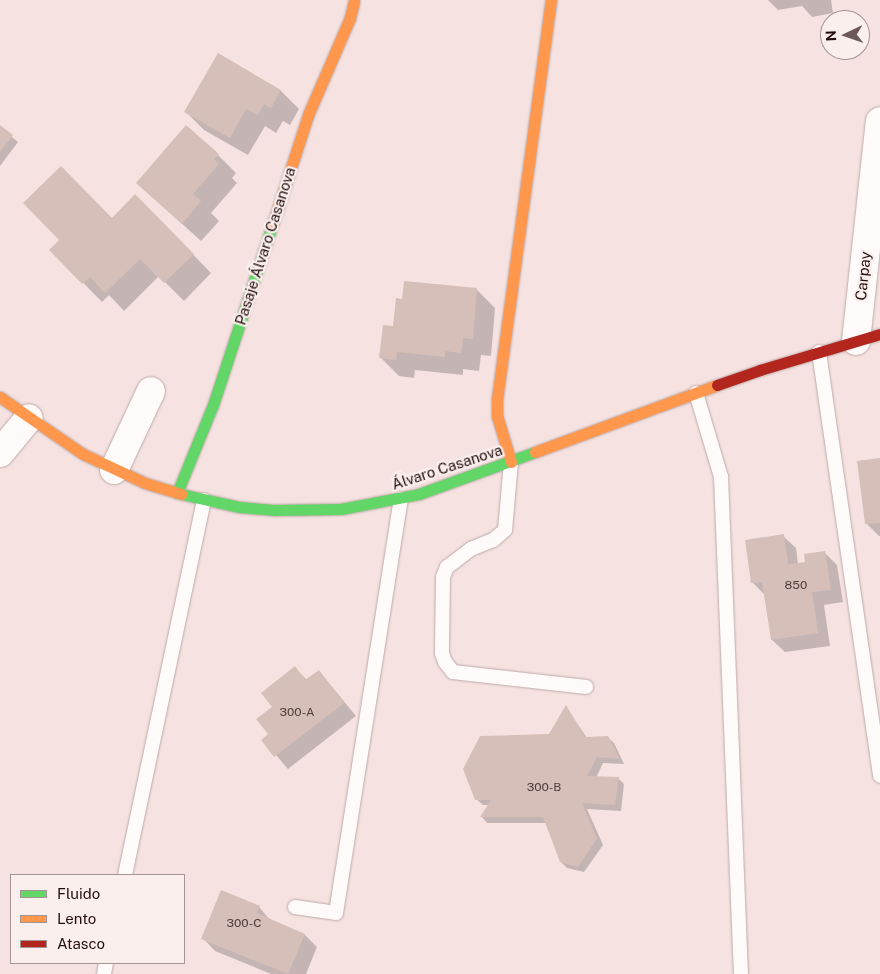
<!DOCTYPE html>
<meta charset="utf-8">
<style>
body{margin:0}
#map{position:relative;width:880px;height:974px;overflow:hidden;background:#f6e3e1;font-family:"Public Sans",sans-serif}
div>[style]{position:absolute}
.shadow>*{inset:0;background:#0003}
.building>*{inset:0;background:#d6bfb8}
.roads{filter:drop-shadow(0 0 1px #bdaaa9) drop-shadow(0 0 1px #bdaaa9)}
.lane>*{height:14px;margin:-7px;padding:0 7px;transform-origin:7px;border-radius:7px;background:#fefbfa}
.street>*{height:28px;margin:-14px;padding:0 14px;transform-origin:14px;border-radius:14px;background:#fefbfa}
.fast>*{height:11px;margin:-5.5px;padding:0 5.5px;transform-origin:5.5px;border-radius:5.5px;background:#63d668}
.slow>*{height:11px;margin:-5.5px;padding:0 5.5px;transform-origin:5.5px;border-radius:5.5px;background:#ff974d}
.jam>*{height:11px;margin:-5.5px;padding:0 5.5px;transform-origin:5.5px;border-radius:5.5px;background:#b3261e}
span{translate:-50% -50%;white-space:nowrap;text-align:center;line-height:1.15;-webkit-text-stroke:4.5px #fbefee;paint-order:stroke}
.number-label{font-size:12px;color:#4e3a38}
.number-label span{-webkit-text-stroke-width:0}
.street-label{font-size:15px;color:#210e0d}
.legend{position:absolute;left:10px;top:874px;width:175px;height:90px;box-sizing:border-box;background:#fbefee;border:1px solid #a49594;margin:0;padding:6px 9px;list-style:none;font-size:15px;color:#210e0d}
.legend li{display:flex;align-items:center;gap:10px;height:25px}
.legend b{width:25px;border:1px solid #a49594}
.north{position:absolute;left:820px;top:10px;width:50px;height:50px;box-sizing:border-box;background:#fbefee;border:1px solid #a49594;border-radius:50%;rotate:267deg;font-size:14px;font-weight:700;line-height:20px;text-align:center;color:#210e0d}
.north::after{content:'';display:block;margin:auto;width:18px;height:22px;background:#6c5957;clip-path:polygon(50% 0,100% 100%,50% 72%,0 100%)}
</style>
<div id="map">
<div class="shadow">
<div style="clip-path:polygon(768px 0,831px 0,833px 13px,812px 17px,802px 6px,778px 10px)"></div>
<div style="clip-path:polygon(218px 55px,281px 91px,299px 109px,290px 125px,283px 121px,276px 133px,265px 126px,248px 155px,204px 130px,186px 112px)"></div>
<div style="clip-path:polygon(0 127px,18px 142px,0 166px)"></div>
<div style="clip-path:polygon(218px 155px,236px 173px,232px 178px,237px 183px,211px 213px,219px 221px,201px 241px,137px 183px)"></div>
<div style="clip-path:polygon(154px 214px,211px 273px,184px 301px,159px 276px,124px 311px,109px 295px,102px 302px,51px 250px,112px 219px)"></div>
<div style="clip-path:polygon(477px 290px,495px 308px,491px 356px,481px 355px,479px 371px,463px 369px,463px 375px,415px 370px,414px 378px,399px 376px,381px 358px,394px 327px)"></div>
<div style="clip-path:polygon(880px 459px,880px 536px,879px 536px,867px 524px)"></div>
<div style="clip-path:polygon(783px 536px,796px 548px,798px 564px,806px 563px,824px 552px,837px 565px,843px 602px,824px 605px,830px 646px,785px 652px,772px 640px,765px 595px,752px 582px)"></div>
<div style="clip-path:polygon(295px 668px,307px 680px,319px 671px,356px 716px,288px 769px,263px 740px,270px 735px,273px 707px)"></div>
<div style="clip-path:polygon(566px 707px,587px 738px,607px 737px,614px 743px,624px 764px,603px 763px,596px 778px,618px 778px,624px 784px,621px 811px,587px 809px,603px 845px,584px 872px,567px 868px,561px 862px,546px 823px,487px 823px,482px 817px,489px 805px,483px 805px,476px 799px,549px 736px)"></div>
<div style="clip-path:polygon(259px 907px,271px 921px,305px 935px,317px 947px,306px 974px,271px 974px,215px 951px,203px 938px)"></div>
</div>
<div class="building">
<div style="clip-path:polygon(218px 53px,281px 90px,271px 108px,264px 104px,258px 115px,246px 109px,230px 138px,184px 112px)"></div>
<div style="clip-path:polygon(0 125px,13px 135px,0 152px)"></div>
<div style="clip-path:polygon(186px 125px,219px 154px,214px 159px,219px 164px,193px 194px,201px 201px,182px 224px,136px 183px)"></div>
<div style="clip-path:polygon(61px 166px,112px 218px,135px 194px,194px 254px,164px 283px,140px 259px,105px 293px,90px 277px,82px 284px,49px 250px,59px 240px,23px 203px)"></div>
<div style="clip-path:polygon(404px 281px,477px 288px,473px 339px,463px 338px,461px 353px,445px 351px,445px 357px,397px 352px,396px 360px,379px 358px,383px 325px,393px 326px,396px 298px,402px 299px)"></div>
<div style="clip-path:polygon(880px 458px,880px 523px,865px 524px,857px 461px)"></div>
<div style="clip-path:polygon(784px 534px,788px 564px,805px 562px,804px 554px,825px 551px,831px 590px,812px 592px,818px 633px,771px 640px,762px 582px,751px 583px,745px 540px)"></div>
<div style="clip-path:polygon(295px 666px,305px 680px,319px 670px,344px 703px,274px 757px,261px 740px,268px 734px,256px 719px,272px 707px,261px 693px)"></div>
<div style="clip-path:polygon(566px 705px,585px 737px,608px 736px,620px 759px,597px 757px,587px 776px,619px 777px,615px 805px,582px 803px,597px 838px,578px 867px,560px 862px,543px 817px,480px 817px,491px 800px,475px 800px,463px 769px,480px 736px,549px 734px)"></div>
<div style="clip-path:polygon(221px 890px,260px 906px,257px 913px,305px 934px,288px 974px,201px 939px)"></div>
</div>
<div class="roads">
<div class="lane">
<div style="left:819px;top:352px;width:428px;rotate:81.8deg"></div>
<div style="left:696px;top:393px;width:88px;rotate:73.4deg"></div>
<div style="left:721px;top:477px;width:497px;rotate:87.7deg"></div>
<div style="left:511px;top:462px;width:68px;rotate:95deg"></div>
<div style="left:505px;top:530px;width:16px;rotate:140deg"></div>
<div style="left:493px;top:540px;width:24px;rotate:158deg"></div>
<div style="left:471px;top:549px;width:30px;rotate:143deg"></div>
<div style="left:447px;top:567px;width:11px;rotate:112deg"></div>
<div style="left:443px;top:577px;width:76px;rotate:90.8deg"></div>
<div style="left:442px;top:653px;width:9px;rotate:72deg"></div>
<div style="left:445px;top:662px;width:13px;rotate:51deg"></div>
<div style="left:453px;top:672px;width:134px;rotate:6.4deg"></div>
<div style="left:125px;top:875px;width:383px;rotate:-78.1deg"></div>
<div style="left:295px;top:907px;width:41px;rotate:8.3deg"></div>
<div style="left:336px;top:913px;width:419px;rotate:-81.1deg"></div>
<div style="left:104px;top:974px;width:11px;rotate:-80deg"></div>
</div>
<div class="street">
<div style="left:856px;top:341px;width:221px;rotate:-83.8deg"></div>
<div style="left:0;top:453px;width:45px;rotate:-50.4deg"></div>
<div style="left:114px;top:470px;width:87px;rotate:-64.9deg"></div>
</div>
<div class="fast">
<div style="left:177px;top:493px;width:95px;rotate:-67.8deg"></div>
<div style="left:213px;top:405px;width:192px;rotate:-71.8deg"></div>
<div style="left:181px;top:494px;width:59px;rotate:12.6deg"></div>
<div style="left:239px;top:507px;width:36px;rotate:5deg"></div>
<div style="left:275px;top:510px;width:66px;rotate:-0.9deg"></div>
<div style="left:341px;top:509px;width:79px;rotate:-10.9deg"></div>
<div style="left:419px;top:494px;width:123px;rotate:-19.9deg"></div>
</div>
<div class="slow">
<div style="left:273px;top:223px;width:114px;rotate:-72deg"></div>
<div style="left:308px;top:115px;width:106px;rotate:-66.6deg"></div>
<div style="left:350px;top:18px;width:18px;rotate:-77deg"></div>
<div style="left:0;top:397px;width:101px;rotate:34.5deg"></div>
<div style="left:83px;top:454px;width:68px;rotate:25.1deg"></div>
<div style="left:145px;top:483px;width:38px;rotate:17deg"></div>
<div style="left:535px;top:452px;width:194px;rotate:-20.2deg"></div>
<div style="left:511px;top:462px;width:48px;rotate:-106.9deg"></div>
<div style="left:497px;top:416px;width:17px;rotate:-90deg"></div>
<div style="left:497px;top:399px;width:403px;rotate:-82.3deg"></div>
</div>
<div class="jam">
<div style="left:717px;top:385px;width:46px;rotate:-19.2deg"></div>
<div style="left:760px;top:370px;width:125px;rotate:-16.7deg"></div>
</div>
</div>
<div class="number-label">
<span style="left:796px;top:586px">850</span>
<span style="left:297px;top:713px">300-A</span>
<span style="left:544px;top:788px">300-B</span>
<span style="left:244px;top:924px">300-C</span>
</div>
<div class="street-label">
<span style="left:265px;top:246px;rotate:-72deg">Pasaje Álvaro Casanova</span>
<span style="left:863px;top:276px;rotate:-84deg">Carpay</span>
<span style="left:447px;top:467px;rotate:-18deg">Álvaro Casanova</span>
</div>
<ul class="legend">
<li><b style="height:6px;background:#63d668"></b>Fluido</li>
<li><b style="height:6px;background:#ff974d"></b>Lento</li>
<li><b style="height:6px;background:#b3261e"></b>Atasco</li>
</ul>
<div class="north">N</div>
</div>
